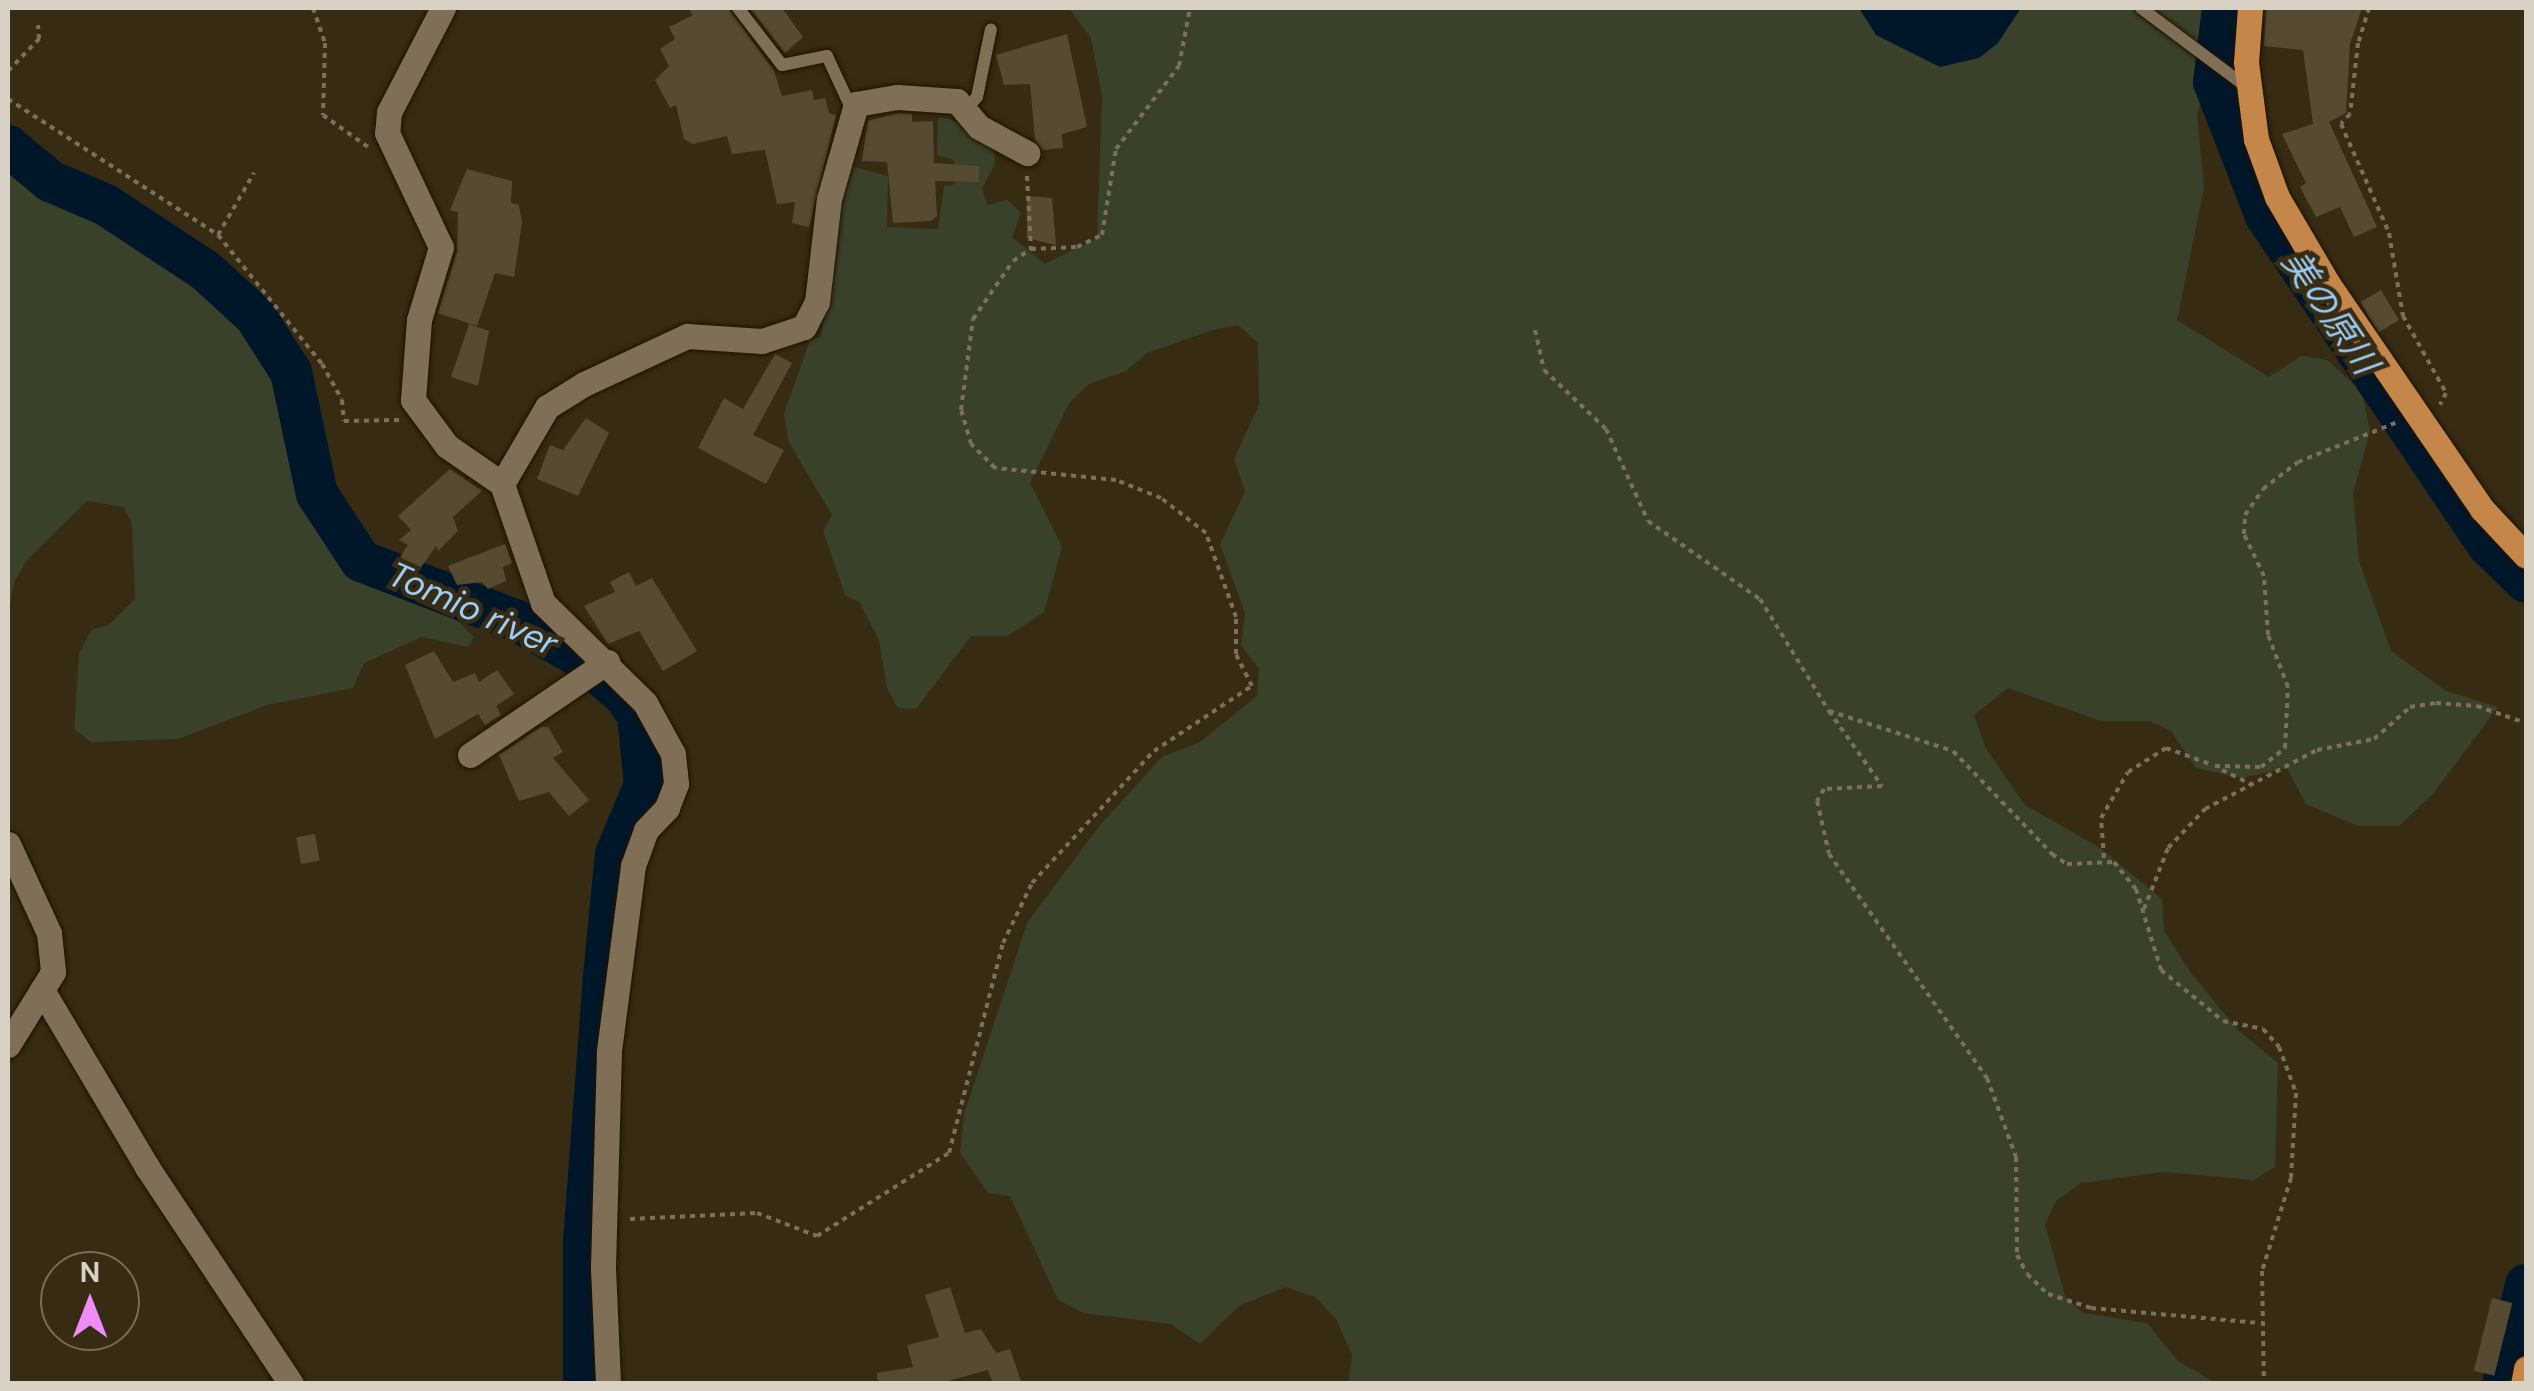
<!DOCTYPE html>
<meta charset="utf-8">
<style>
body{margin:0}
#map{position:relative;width:2534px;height:1391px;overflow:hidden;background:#372b13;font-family:"DM Sans","Noto Sans JP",sans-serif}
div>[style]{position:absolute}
.green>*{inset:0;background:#3a412a}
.water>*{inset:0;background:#001729}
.river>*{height:42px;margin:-21px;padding:0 21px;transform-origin:21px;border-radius:21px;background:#001729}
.building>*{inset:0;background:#574a32;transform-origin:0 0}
.path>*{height:4px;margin-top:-2px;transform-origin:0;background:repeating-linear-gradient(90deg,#7b705d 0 5px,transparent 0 10px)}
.roads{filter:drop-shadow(0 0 2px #1e1300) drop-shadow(0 0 2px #1e1300)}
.lane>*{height:12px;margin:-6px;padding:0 6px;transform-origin:6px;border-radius:6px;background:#7e6f56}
.street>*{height:25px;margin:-12.5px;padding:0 12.5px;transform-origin:12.5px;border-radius:12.5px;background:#7e6f56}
.primary>*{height:25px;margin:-12.5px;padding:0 12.5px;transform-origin:12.5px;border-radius:12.5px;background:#c48649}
span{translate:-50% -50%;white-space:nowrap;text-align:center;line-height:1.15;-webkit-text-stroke:9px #372b13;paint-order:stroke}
.water-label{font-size:35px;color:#9acdf7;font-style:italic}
.frame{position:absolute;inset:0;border:10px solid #d9d1c3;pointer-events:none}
.north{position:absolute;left:40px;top:1251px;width:100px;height:100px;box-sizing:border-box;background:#372b13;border:2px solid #786d59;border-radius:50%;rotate:0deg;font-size:28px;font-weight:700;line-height:40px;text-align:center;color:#d9d1c3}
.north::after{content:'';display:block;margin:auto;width:35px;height:45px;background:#ee8cf8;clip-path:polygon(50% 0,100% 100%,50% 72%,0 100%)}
</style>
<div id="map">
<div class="green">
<div style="clip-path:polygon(1069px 8px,2230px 8px,2197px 114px,2204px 188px,2177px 320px,2269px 377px,2301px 356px,2327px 360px,2362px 392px,2370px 431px,2353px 493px,2359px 561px,2391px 651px,2446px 691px,2498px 707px,2433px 794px,2399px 826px,2358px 826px,2306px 804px,2287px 768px,2242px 778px,2196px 768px,2171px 731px,2150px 721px,2101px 721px,2008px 688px,1974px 715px,1986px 749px,2025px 805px,2100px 848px,2162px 899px,2164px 931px,2191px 973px,2238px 1030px,2278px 1063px,2275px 1167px,2254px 1180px,2164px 1172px,2081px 1183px,2056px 1201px,2045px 1224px,2065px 1296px,2083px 1313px,2147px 1323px,2179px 1362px,2216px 1383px,1348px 1383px,1352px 1355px,1336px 1319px,1315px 1297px,1286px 1287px,1240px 1305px,1200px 1344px,1171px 1324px,1083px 1313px,1058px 1300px,1010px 1196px,988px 1193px,960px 1153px,964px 1115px,1027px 923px,1100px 825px,1162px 757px,1200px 742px,1257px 696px,1259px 669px,1241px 645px,1245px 613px,1220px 544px,1245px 492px,1234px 459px,1259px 405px,1258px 343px,1238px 325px,1213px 330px,1147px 353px,1126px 371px,1089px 384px,1069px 403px,1030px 483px,1062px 547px,1044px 612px,1008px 636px,971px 636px,916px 709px,898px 708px,887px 688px,879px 640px,859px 602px,845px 595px,823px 531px,832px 515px,788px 441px,784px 414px,810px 340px,821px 337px,847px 165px,888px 176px,887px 227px,938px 229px,944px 186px,955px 184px,954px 160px,937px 155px,938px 118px,950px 119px,994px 145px,995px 164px,982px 188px,987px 205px,1007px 200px,1021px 213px,1012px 237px,1045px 264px,1097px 238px,1102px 97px,1091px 38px)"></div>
<div style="clip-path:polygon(8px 127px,51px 187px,179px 257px,257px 327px,296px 430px,301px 477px,330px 545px,368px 584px,457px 620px,474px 637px,468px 647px,422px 637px,364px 663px,353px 688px,267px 705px,178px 739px,91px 742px,74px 729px,79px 654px,91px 630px,109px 625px,135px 599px,132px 523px,123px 507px,87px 501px,27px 560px,14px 582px,8px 618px)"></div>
</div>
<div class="water">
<div style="clip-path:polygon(1859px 8px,2021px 8px,1998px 43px,1979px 58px,1940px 67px,1876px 35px)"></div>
</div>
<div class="river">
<div style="left:2223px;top:8px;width:75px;rotate:96.9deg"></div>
<div style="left:2214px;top:82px;width:144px;rotate:68.8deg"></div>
<div style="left:2266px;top:216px;width:397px;rotate:56deg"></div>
<div style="left:2488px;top:545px;width:53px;rotate:44.2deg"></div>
<div style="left:8px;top:146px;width:55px;rotate:39.8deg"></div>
<div style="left:50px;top:181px;width:61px;rotate:23.2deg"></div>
<div style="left:106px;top:205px;width:120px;rotate:33.4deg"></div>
<div style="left:206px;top:271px;width:67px;rotate:42.6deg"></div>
<div style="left:255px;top:316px;width:67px;rotate:57.3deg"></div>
<div style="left:291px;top:372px;width:125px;rotate:78deg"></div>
<div style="left:317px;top:494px;width:80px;rotate:56.7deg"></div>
<div style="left:361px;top:561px;width:167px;rotate:21deg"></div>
<div style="left:517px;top:621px;width:67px;rotate:29.6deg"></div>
<div style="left:575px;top:654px;width:64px;rotate:39.9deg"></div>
<div style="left:624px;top:695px;width:24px;rotate:55deg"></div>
<div style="left:638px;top:715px;width:70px;rotate:84.3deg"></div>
<div style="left:645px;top:785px;width:75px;rotate:112.8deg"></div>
<div style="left:616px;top:854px;width:123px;rotate:95.6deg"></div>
<div style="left:604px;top:976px;width:266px;rotate:94.3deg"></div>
<div style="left:584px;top:1241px;width:143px;rotate:90deg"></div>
<div style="left:2503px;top:1384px;width:102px;rotate:-76.9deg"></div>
</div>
<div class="building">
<div style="clip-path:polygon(688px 8px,728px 8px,774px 71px,782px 96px,812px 90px,814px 100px,825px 98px,829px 113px,836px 115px,809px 227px,792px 223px,795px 202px,777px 204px,765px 150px,732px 154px,727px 136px,693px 144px,684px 139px,676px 105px,670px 108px,655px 80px,669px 66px,660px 49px,675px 39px,669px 27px,693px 15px)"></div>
<div style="clip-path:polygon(750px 8px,782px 8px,803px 37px,785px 53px)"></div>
<div style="clip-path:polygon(2266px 8px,2362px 8px,2350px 44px,2346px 113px,2329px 122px,2377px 227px,2354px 237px,2340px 207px,2316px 217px,2300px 187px,2306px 183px,2282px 134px,2313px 124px,2303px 50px,2264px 46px)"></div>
<div style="clip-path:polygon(1067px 34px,1087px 127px,1062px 134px,1063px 148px,1042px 150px,1035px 139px,1030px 84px,1004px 85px,996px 55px)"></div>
<div style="clip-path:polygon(898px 113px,912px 114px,912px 122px,933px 121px,934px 163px,979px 166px,979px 182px,935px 181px,937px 216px,931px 221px,893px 223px,887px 162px,862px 161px,868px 121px)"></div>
<div style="clip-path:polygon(467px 169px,512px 181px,511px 203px,519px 205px,522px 222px,514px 277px,495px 273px,477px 326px,438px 313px,457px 252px,458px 212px,450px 210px)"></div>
<div style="clip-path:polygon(1027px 196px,1052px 198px,1056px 245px,1027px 238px)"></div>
<div style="left:2381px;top:290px;width:35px;height:24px;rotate:59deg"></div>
<div style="clip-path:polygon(469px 324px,489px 331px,478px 386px,451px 377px)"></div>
<div style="clip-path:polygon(775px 354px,792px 363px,753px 435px,784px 450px,766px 484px,698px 448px,724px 398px,743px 409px)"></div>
<div style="clip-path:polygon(586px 418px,609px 433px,578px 496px,537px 479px,550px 445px,563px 450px)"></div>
<div style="clip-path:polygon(450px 469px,482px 491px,453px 517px,458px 531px,438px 551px,436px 546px,419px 570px,400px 557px,408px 545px,399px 540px,411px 530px,398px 516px)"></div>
<div style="clip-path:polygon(505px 544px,512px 563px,503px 567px,506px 581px,488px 589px,482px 582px,457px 585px,448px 566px)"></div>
<div style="clip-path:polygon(629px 572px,636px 586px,652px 578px,697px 651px,663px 671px,639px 631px,608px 644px,584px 606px,615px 592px,610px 582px)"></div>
<div style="clip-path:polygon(434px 651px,453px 682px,475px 673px,479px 682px,497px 670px,514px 694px,496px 706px,501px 715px,485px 725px,478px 714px,435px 739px,405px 665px)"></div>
<div style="clip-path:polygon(541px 727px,548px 727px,563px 752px,553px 758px,589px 800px,569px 816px,549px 792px,519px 801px,499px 755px)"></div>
<div style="left:315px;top:834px;width:27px;height:19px;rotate:80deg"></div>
<div style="clip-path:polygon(950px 1287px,965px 1333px,981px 1329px,996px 1353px,1010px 1349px,1022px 1384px,993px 1384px,988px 1370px,937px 1384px,878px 1384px,877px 1373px,913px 1367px,907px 1345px,939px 1337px,925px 1295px)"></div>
<div style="left:2492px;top:1298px;width:21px;height:75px;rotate:14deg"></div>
</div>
<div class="path">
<div style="left:313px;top:8px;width:37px;rotate:71deg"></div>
<div style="left:325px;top:43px;width:72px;rotate:91.6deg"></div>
<div style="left:323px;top:115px;width:55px;rotate:35.4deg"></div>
<div style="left:2369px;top:8px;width:37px;rotate:107deg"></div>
<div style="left:2358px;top:43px;width:71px;rotate:96.4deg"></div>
<div style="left:2350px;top:114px;width:13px;rotate:132deg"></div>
<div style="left:2341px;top:124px;width:119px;rotate:66.2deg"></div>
<div style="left:2389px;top:233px;width:84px;rotate:80.4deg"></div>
<div style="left:2403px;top:316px;width:88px;rotate:60.8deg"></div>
<div style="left:2446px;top:393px;width:13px;rotate:117deg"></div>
<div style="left:8px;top:71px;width:45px;rotate:-45.9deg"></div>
<div style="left:39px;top:39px;width:14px;rotate:-94deg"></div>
<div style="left:8px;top:99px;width:250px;rotate:32.9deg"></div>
<div style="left:218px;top:235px;width:166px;rotate:51.1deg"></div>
<div style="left:322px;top:364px;width:41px;rotate:60.9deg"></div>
<div style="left:342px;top:400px;width:21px;rotate:85deg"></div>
<div style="left:344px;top:421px;width:55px;rotate:-1deg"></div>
<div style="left:1027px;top:176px;width:73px;rotate:86.9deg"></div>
<div style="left:218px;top:235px;width:72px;rotate:-59.9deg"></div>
<div style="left:1535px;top:330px;width:41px;rotate:77.3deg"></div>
<div style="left:1544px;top:370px;width:86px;rotate:43.6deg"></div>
<div style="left:1606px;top:429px;width:101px;rotate:65.5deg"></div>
<div style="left:1648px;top:521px;width:136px;rotate:34.9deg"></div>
<div style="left:1760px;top:599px;width:132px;rotate:58.4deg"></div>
<div style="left:1829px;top:711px;width:130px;rotate:17.9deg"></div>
<div style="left:1953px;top:751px;width:143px;rotate:46.1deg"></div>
<div style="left:2052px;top:854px;width:18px;rotate:34deg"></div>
<div style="left:2067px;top:864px;width:47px;rotate:-2.4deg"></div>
<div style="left:2114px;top:862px;width:35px;rotate:51deg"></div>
<div style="left:2136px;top:889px;width:85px;rotate:72.8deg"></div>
<div style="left:2161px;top:970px;width:80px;rotate:39.4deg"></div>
<div style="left:2223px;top:1021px;width:41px;rotate:11.3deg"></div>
<div style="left:2263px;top:1029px;width:24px;rotate:48deg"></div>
<div style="left:2279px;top:1047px;width:49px;rotate:69.7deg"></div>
<div style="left:2296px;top:1093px;width:85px;rotate:93.4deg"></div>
<div style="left:2291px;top:1178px;width:97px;rotate:107.3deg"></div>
<div style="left:2262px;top:1271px;width:113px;rotate:89deg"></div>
<div style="left:1829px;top:711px;width:92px;rotate:54.8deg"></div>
<div style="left:1882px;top:786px;width:58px;rotate:177deg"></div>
<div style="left:1824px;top:789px;width:14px;rotate:120deg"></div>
<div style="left:1817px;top:801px;width:54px;rotate:77.2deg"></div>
<div style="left:1829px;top:854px;width:274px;rotate:54.8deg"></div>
<div style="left:1987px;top:1078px;width:84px;rotate:69.8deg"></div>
<div style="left:2016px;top:1157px;width:98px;rotate:89.4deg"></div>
<div style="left:2017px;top:1255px;width:21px;rotate:62deg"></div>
<div style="left:2027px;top:1274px;width:29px;rotate:44deg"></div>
<div style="left:2048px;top:1294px;width:45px;rotate:18deg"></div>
<div style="left:2091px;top:1308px;width:169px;rotate:5.1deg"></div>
<div style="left:2215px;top:766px;width:46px;rotate:1.2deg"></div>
<div style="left:2261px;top:767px;width:31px;rotate:-38deg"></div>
<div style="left:2285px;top:748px;width:61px;rotate:-87.2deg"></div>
<div style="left:2288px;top:687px;width:56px;rotate:-111deg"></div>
<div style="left:2268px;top:635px;width:59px;rotate:-93.9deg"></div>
<div style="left:2264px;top:576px;width:47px;rotate:-115.5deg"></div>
<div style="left:2244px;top:534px;width:19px;rotate:-87deg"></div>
<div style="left:2245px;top:515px;width:32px;rotate:-55deg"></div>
<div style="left:2263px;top:489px;width:44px;rotate:-37.6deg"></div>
<div style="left:2298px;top:462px;width:105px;rotate:-21.9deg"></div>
<div style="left:2222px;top:770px;width:34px;rotate:26deg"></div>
<div style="left:2104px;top:858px;width:40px;rotate:-94.3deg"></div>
<div style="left:2101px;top:818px;width:53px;rotate:-59.6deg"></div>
<div style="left:2128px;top:772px;width:45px;rotate:-32.3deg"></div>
<div style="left:2166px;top:748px;width:50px;rotate:19.9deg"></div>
<div style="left:2144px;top:909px;width:66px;rotate:-68.5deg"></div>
<div style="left:2168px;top:848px;width:54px;rotate:-46.5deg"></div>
<div style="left:2205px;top:809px;width:127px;rotate:-27.8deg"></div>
<div style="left:2317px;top:750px;width:58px;rotate:-10.9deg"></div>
<div style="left:2374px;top:739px;width:48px;rotate:-41.6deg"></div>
<div style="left:2410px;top:707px;width:26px;rotate:-9deg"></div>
<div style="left:2436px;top:703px;width:41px;rotate:4.2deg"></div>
<div style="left:2477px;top:706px;width:52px;rotate:19.1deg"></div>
<div style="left:630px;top:1219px;width:127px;rotate:-2.7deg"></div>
<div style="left:757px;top:1213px;width:64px;rotate:21deg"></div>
<div style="left:817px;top:1236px;width:156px;rotate:-32.2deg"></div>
<div style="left:949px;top:1153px;width:217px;rotate:-75.6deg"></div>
<div style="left:1003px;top:943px;width:67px;rotate:-64.2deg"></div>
<div style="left:1032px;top:883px;width:180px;rotate:-47.3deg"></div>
<div style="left:1154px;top:751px;width:118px;rotate:-33.6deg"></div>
<div style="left:1252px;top:686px;width:36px;rotate:-117deg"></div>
<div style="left:1236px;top:654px;width:37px;rotate:-90deg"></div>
<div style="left:1236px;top:617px;width:89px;rotate:-109.7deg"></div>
<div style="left:1206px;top:533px;width:57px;rotate:-142.1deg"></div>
<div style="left:1161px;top:498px;width:48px;rotate:-158.2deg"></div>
<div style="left:1116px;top:480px;width:122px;rotate:-174.3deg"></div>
<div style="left:995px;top:468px;width:34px;rotate:-135deg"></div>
<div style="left:971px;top:444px;width:35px;rotate:-106deg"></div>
<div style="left:961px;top:410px;width:92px;rotate:-82.5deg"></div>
<div style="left:973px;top:319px;width:70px;rotate:-55.4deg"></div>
<div style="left:1013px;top:261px;width:22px;rotate:-34deg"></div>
<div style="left:1031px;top:249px;width:46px;rotate:-2.5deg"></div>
<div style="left:1077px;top:247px;width:28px;rotate:-26deg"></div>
<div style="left:1102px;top:235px;width:87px;rotate:-80.8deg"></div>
<div style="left:1116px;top:149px;width:104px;rotate:-52.8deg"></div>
<div style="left:1179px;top:66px;width:59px;rotate:-79.3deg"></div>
</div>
<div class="roads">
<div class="lane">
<div style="left:738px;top:8px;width:72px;rotate:52.3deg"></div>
<div style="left:782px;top:65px;width:46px;rotate:-11.3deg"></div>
<div style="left:827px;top:56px;width:62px;rotate:65.1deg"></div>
<div style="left:2141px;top:8px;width:134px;rotate:36.8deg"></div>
<div style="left:966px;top:110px;width:17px;rotate:-50deg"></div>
<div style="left:977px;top:97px;width:69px;rotate:-78.4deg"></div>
</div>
<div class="street">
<div style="left:443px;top:8px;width:117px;rotate:117.4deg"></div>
<div style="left:389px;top:112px;width:21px;rotate:95deg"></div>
<div style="left:387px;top:133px;width:126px;rotate:64.7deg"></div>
<div style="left:441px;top:247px;width:76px;rotate:106.8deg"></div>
<div style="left:419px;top:320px;width:80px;rotate:94.3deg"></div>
<div style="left:413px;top:400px;width:57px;rotate:53.5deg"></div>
<div style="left:447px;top:446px;width:67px;rotate:34.6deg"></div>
<div style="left:502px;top:484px;width:126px;rotate:71deg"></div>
<div style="left:543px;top:603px;width:143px;rotate:44.4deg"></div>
<div style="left:645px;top:703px;width:58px;rotate:61.2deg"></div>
<div style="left:673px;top:754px;width:30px;rotate:84deg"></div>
<div style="left:676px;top:784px;width:26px;rotate:111deg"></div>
<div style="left:667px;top:808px;width:30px;rotate:134deg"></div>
<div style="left:646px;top:830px;width:38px;rotate:110deg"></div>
<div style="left:633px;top:866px;width:188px;rotate:97.4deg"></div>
<div style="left:609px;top:1052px;width:216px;rotate:91.6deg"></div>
<div style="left:603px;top:1268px;width:116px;rotate:87.5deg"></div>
<div style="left:502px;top:484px;width:89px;rotate:-59.7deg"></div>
<div style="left:547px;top:407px;width:44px;rotate:-31.9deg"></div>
<div style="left:584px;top:384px;width:114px;rotate:-25deg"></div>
<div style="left:687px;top:336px;width:75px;rotate:3.8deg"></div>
<div style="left:762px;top:341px;width:44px;rotate:-18.4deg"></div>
<div style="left:804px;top:327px;width:28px;rotate:-63deg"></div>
<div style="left:817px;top:302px;width:104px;rotate:-83.4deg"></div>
<div style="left:829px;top:199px;width:99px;rotate:-74.1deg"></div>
<div style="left:856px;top:104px;width:42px;rotate:-9.7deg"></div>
<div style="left:897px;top:97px;width:60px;rotate:3.8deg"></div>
<div style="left:957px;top:101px;width:34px;rotate:50deg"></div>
<div style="left:979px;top:127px;width:55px;rotate:28.4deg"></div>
<div style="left:470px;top:755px;width:166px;rotate:-34.2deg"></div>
<div style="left:8px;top:844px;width:98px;rotate:65.3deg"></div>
<div style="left:49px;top:933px;width:39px;rotate:84deg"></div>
<div style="left:53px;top:972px;width:86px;rotate:121.7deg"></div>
<div style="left:42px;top:990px;width:206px;rotate:59.3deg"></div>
<div style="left:147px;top:1167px;width:260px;rotate:56.4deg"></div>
</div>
<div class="primary">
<div style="left:2250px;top:8px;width:54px;rotate:94.2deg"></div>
<div style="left:2246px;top:62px;width:78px;rotate:82.6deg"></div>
<div style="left:2256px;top:139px;width:62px;rotate:70.1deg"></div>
<div style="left:2277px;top:197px;width:101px;rotate:59.6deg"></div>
<div style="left:2328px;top:284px;width:273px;rotate:55.6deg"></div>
<div style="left:2482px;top:509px;width:64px;rotate:46.9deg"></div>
<div style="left:2523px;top:1384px;width:16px;rotate:-79deg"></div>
</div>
</div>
<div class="water-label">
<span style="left:2330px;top:312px;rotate:56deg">美の原川</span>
<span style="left:473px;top:609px;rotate:24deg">Tomio river</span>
</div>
<div class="frame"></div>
<div class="north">N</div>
</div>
